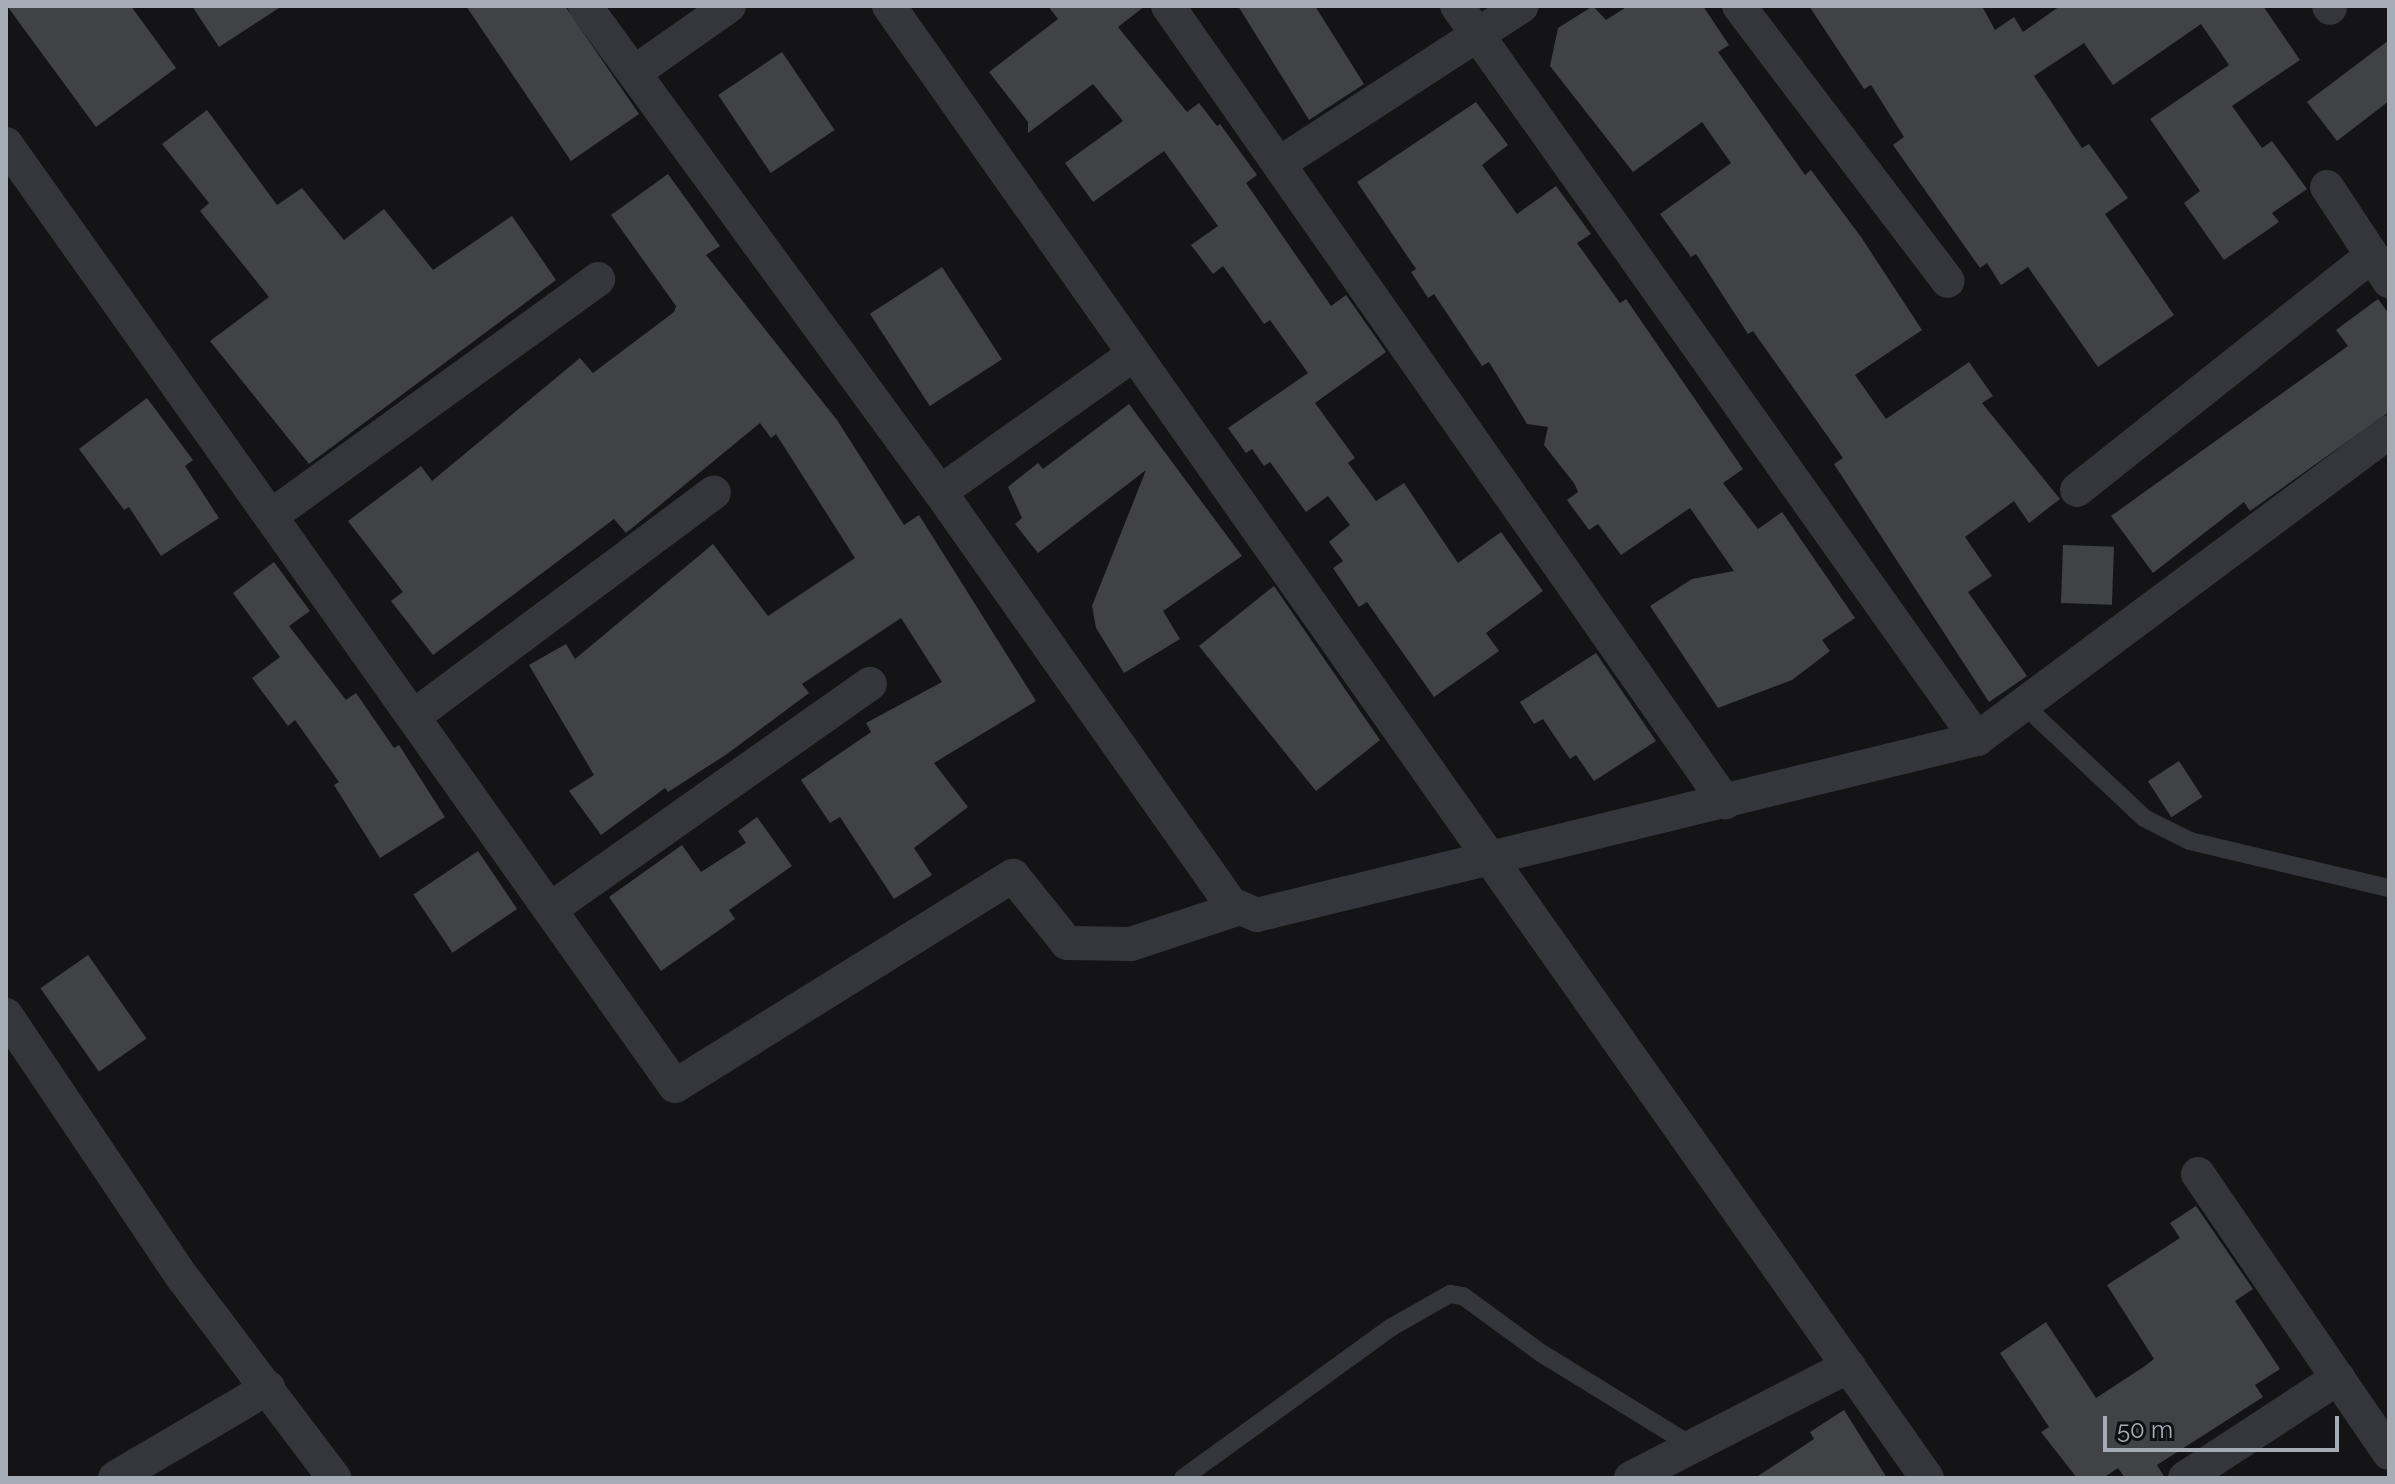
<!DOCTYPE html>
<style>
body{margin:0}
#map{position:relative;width:2395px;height:1484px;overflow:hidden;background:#141416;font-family:Raleway,sans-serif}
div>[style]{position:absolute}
.building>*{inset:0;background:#404246;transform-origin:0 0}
.service>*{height:18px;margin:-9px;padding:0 9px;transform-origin:9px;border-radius:9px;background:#35363b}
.minor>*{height:34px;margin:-17px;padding:0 17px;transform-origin:17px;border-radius:17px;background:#35363b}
span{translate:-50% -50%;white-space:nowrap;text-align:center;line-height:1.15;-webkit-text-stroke:6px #0f0f11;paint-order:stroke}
.frame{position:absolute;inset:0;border:8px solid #a6acb6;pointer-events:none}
.scale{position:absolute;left:2103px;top:1416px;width:236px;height:36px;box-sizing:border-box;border:4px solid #a6acb6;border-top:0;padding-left:10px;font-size:24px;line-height:28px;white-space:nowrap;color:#a6acb6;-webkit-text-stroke:6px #0f0f11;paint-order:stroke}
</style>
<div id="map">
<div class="building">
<div style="clip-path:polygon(7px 6px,131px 6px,176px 68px,96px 127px)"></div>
<div style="clip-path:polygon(192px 6px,282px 6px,219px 47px)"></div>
<div style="clip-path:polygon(466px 6px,565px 6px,639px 114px,571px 161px)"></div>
<div style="clip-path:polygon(1048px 6px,1145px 6px,1118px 27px,1187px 112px,1199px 103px,1217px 126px,1220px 124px,1257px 175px,1246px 183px,1331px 306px,1346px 295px,1386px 352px,1315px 403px,1355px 458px,1348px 463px,1376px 501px,1404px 483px,1458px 563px,1501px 532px,1543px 591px,1486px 633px,1499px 651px,1434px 697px,1367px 602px,1359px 607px,1333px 568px,1343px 561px,1329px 542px,1350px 525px,1328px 496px,1306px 512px,1270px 462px,1264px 466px,1252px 449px,1246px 453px,1228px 428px,1308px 373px,1270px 320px,1264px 324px,1223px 266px,1213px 274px,1191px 245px,1218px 226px,1164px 151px,1093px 202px,1065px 163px,1123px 121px,1093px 84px,1028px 133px,1028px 122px,989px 72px,1058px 19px)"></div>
<div style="clip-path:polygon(1238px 6px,1315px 6px,1364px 84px,1309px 120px)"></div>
<div style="clip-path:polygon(1593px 6px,1606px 20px,1628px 6px,1703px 6px,1729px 45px,1718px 52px,1805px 175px,1811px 170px,1861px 237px,1922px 330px,1855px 375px,1886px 419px,1969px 362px,1993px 396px,1982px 403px,2060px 499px,2029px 523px,2014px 501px,1965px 537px,1992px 576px,1968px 592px,2027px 676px,1989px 702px,1834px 464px,1843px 458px,1753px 331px,1748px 334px,1696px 254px,1691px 257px,1660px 214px,1731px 163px,1702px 122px,1633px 172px,1550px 66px,1558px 28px)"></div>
<div style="clip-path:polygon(1809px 6px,1982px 6px,1995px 30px,2014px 17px,2023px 32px,2060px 6px,2263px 6px,2300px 60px,2232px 106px,2262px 148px,2272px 141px,2307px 189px,2272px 213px,2279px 222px,2224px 260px,2184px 203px,2200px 191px,2150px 119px,2229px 65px,2201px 24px,2113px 85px,2084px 43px,2034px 76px,2082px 148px,2089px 144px,2128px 198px,2105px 214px,2174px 315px,2098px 367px,2028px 267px,2001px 285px,1987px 263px,1980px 268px,1893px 145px,1904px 137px,1871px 85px,1864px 89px)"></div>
<div style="clip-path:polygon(2389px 40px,2389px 101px,2337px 141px,2307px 102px)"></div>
<div style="left:782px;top:52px;width:94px;height:77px;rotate:56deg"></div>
<div style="clip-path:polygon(1476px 102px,1508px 145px,1482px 165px,1517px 214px,1556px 186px,1591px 234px,1577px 243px,1620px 303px,1626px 299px,1743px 469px,1723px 483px,1758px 529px,1782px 512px,1855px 618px,1822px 640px,1830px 651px,1792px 680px,1718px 708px,1650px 606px,1692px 579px,1734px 571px,1690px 508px,1621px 555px,1598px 524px,1589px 530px,1567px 500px,1578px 492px,1574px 483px,1544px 445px,1548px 427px,1527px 424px,1489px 362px,1482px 366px,1434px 294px,1428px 298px,1411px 272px,1416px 269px,1357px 182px)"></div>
<div style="clip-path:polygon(207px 110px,277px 205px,302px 188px,344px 240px,384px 209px,433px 270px,512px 216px,556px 280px,309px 464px,210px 341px,269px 297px,200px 211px,209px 203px,162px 144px)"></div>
<div style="clip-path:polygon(668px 174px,720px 246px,706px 255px,837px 420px,904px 525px,919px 515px,1036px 701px,934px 763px,968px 807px,914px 848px,932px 875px,894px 899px,840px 817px,830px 823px,801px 780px,871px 732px,866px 723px,942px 682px,901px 618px,802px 684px,809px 693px,727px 754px,668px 792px,665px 788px,601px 835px,569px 791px,594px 775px,529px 665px,566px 644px,575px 659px,713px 544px,768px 616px,855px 558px,776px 434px,771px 438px,760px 423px,626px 533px,614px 519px,433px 655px,391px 601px,403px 592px,348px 521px,421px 466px,432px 481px,580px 358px,593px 373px,674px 312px,676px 306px,611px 215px)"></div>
<div style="left:942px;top:267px;width:110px;height:86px;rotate:57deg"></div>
<div style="clip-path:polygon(2378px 299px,2389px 314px,2389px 412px,2250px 511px,2244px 502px,2153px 573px,2111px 516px,2348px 346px,2336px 330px)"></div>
<div style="clip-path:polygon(147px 398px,193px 460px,185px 466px,219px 518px,161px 556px,129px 507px,124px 510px,79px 449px)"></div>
<div style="clip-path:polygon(1129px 404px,1242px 556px,1163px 611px,1180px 639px,1124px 673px,1096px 628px,1092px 606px,1146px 470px,1038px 553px,1015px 524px,1022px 518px,1008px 487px,1038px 463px,1043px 469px)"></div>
<div style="left:2063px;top:545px;width:51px;height:58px;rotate:2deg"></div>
<div style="clip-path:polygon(274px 562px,310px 611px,289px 626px,346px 700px,356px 693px,394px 748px,399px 745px,445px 817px,380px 858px,334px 785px,339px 782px,295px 720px,288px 726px,252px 678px,280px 657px,233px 593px)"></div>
<div style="clip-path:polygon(1274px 586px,1380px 740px,1316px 791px,1199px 646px)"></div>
<div style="clip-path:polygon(1596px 653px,1656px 741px,1594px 781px,1576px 755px,1570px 759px,1543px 719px,1534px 724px,1520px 702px)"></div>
<div style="left:2179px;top:761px;width:43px;height:37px;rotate:57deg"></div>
<div style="clip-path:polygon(757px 817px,792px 866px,729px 910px,735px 919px,661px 971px,609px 897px,682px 845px,701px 872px,746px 843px,738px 831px)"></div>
<div style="left:478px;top:851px;width:70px;height:78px;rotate:56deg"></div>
<div style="left:88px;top:955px;width:102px;height:58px;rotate:55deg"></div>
<div style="clip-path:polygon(2196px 1206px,2253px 1289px,2235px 1301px,2280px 1369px,2255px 1385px,2263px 1397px,2157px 1465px,2165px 1478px,2125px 1478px,2118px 1468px,2103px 1478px,2077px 1478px,2041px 1432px,2049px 1427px,2000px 1353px,2046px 1322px,2096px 1398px,2145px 1366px,2154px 1359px,2107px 1285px,2180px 1238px,2170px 1223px)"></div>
<div style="clip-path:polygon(1844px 1410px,1887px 1478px,1755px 1478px,1814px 1439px,1810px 1432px)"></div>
</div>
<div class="service">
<div style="left:2026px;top:707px;width:162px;rotate:43.2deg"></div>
<div style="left:2144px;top:818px;width:51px;rotate:26.6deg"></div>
<div style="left:2190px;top:841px;width:204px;rotate:13.3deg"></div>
<div style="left:1183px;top:1478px;width:256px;rotate:-35.9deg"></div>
<div style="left:1390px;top:1328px;width:69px;rotate:-29.5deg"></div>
<div style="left:1450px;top:1294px;width:13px;rotate:9deg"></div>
<div style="left:1463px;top:1296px;width:97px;rotate:36.2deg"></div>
<div style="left:1541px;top:1353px;width:177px;rotate:31.6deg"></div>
</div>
<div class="minor">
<div style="left:585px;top:6px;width:602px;rotate:53.85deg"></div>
<div style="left:940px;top:492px;width:504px;rotate:54.77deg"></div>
<div style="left:1231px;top:904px;width:28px;rotate:23deg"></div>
<div style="left:1257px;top:915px;width:741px;rotate:-13.74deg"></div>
<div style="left:1977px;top:739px;width:514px;rotate:-36.69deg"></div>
<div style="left:889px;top:6px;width:1801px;rotate:54.81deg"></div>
<div style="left:1168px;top:6px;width:972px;rotate:55.02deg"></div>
<div style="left:1457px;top:6px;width:899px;rotate:54.65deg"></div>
<div style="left:1739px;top:6px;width:345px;rotate:52.8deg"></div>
<div style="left:2329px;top:6px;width:2px;rotate:63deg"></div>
<div style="left:635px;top:72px;width:115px;rotate:-35.1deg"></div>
<div style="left:6px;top:144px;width:1155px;rotate:54.62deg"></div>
<div style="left:675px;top:1086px;width:398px;rotate:-31.9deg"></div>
<div style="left:1013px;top:876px;width:86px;rotate:51.1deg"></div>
<div style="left:1067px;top:943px;width:64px;rotate:0.9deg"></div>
<div style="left:1131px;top:944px;width:112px;rotate:-18.3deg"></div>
<div style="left:1280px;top:163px;width:288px;rotate:-33deg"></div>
<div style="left:2327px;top:187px;width:113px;rotate:56.6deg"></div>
<div style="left:2077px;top:490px;width:376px;rotate:-38.5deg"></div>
<div style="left:940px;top:492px;width:238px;rotate:-35.4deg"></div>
<div style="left:271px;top:516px;width:404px;rotate:-35.9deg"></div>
<div style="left:414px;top:716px;width:374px;rotate:-36.7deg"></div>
<div style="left:552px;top:908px;width:389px;rotate:-35.2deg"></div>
<div style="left:6px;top:1015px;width:317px;rotate:56.1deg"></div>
<div style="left:183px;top:1278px;width:251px;rotate:52.9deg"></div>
<div style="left:2198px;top:1174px;width:338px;rotate:55.6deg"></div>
<div style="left:115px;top:1478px;width:178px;rotate:-30.5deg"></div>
<div style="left:1631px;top:1478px;width:245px;rotate:-27.2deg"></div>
<div style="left:2185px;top:1478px;width:183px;rotate:-33.2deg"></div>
</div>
<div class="frame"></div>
<div class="scale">50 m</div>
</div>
